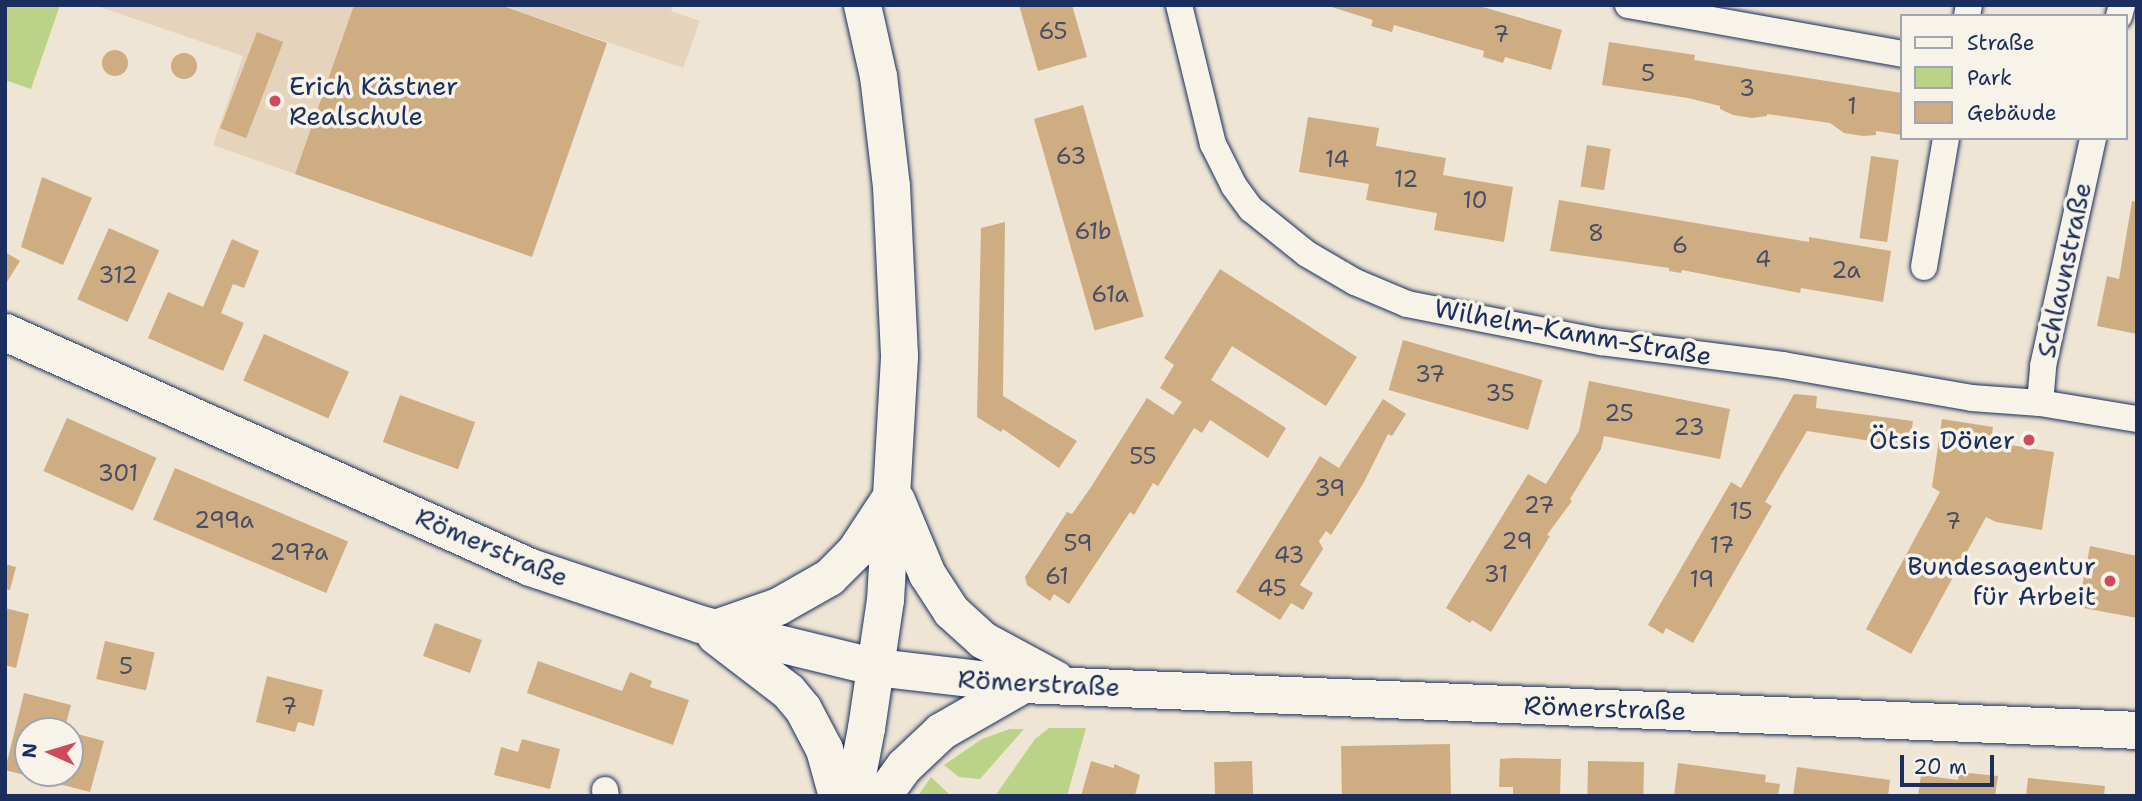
<!DOCTYPE html>
<meta charset="utf-8">
<style>
body{margin:0}
#map{position:relative;width:2142px;height:801px;overflow:hidden;background:#efe5d4;font-family:"Shantell Sans",sans-serif}
div>[style]{position:absolute}
.built>*{inset:0;background:#e5d4bb}
.green>*{inset:0;background:#bbd389}
.building>*{inset:0;background:#cfad82;transform-origin:0 0}
.round{border-radius:50%}
.roads{filter:drop-shadow(0 0 2px #1b2f5e) drop-shadow(0 0 2px #1b2f5e)}
.minor>*{height:26px;margin:-13px;padding:0 13px;transform-origin:13px;border-radius:13px;background:#f7f3e8}
.secondary>*{height:37px;margin:-18.5px;padding:0 18.5px;transform-origin:18.5px;border-radius:18.5px;background:#f7f3e8}
.dots>*{width:19px;height:19px;translate:-50% -50%;box-sizing:border-box;border:4px solid #f7f3e8;border-radius:50%}
span{translate:-50% -50%;white-space:nowrap;text-align:center;line-height:1.15;-webkit-text-stroke:7px #f7f3e8;paint-order:stroke}
.number-label{font-size:23px;color:#484e67}
.number-label span{-webkit-text-stroke-width:0}
.poi-label{font-size:26px;color:#1b2f5e}
.left{translate:0 -50%;text-align:left}
.right{translate:-100% -50%;text-align:right}
.street-label{font-size:26px;color:#1b2f5e}
.frame{position:absolute;inset:0;border:7px solid #1b2f5e;pointer-events:none}
.legend{position:absolute;left:1900px;top:14px;width:228px;height:126px;box-sizing:border-box;background:#f7f3e8;border:2px solid #9fa5b1;margin:0;padding:9px 12px;list-style:none;font-size:21px;color:#1b2f5e}
.legend li{display:flex;align-items:center;gap:14px;height:35px}
.legend b{width:35px;border:2px solid #9fa5b1}
.north{position:absolute;left:14px;top:717px;width:70px;height:70px;box-sizing:border-box;background:#f7f3e8;border:2px solid #9fa5b1;border-radius:50%;rotate:274deg;font-size:19px;font-weight:700;line-height:28px;text-align:center;color:#1b2f5e}
.north::after{content:'';display:block;margin:auto;width:24px;height:32px;background:#d1495b;clip-path:polygon(50% 0,100% 100%,50% 72%,0 100%)}
.scale{position:absolute;left:1900px;top:755px;width:94px;height:32px;box-sizing:border-box;border:4px solid #1b2f5e;border-top:0;padding-left:9px;font-size:21px;line-height:24px;white-space:nowrap;color:#1b2f5e;-webkit-text-stroke:5px #f7f3e8;paint-order:stroke}
</style>
<div id="map">
<div class="built">
<div style="clip-path:polygon(354px 5px,295px 174px,213px 145px,243px 56px,97px 6px)"></div>
<div style="clip-path:polygon(500px 5px,673px 5px,671px 11px,700px 21px,683px 68px)"></div>
</div>
<div class="green">
<div style="clip-path:polygon(5px 5px,60px 5px,31px 89px,5px 80px)"></div>
<div style="clip-path:polygon(1049px 728px,1086px 728px,1067px 796px,995px 796px,1035px 739px)"></div>
<div style="clip-path:polygon(1010px 729px,1024px 729px,980px 779px,959px 777px,944px 765px,982px 739px)"></div>
<div style="clip-path:polygon(931px 777px,948px 793px,950px 796px,918px 796px)"></div>
</div>
<div class="building">
<div style="clip-path:polygon(354px 5px,500px 5px,607px 43px,532px 257px,295px 174px)"></div>
<div style="clip-path:polygon(1019px 5px,1072px 5px,1087px 57px,1038px 71px)"></div>
<div style="clip-path:polygon(1325px 5px,1476px 5px,1562px 30px,1551px 70px,1505px 57px,1503px 63px,1483px 57px,1484px 51px,1394px 25px,1392px 32px,1371px 26px,1373px 20px)"></div>
<div style="left:257px;top:32px;width:28px;height:103px;rotate:21deg"></div>
<div style="clip-path:polygon(1609px 42px,1695px 55px,1694px 60px,1902px 93px,1902px 135px,1876px 131px,1876px 135px,1863px 136px,1844px 133px,1830px 123px,1767px 114px,1767px 116px,1752px 118px,1733px 115px,1720px 109px,1720px 106px,1688px 98px,1602px 85px)"></div>
<div class="round" style="left:102px;top:50px;width:26px;height:26px"></div>
<div class="round" style="left:171px;top:53px;width:26px;height:26px"></div>
<div style="left:1083px;top:105px;width:220px;height:51px;rotate:74deg"></div>
<div style="clip-path:polygon(1308px 117px,1379px 128px,1376px 146px,1446px 158px,1443px 175px,1513px 187px,1504px 242px,1434px 230px,1437px 213px,1366px 200px,1369px 184px,1299px 172px)"></div>
<div style="left:1587px;top:145px;width:24px;height:42px;rotate:9deg"></div>
<div style="left:1871px;top:156px;width:28px;height:83px;rotate:8deg"></div>
<div style="clip-path:polygon(42px 177px,92px 198px,63px 265px,21px 247px)"></div>
<div style="clip-path:polygon(1559px 200px,1809px 242px,1809px 237px,1891px 251px,1883px 302px,1801px 288px,1800px 293px,1682px 270px,1681px 273px,1669px 271px,1669px 268px,1550px 251px)"></div>
<div style="clip-path:polygon(2132px 201px,2137px 202px,2137px 334px,2097px 326px,2107px 276px,2119px 279px)"></div>
<div style="clip-path:polygon(1005px 222px,1003px 396px,1077px 441px,1059px 468px,1003px 429px,1001px 432px,977px 417px,981px 228px)"></div>
<div style="left:109px;top:228px;width:55px;height:78px;rotate:24deg"></div>
<div style="clip-path:polygon(232px 239px,259px 251px,244px 288px,233px 284px,221px 313px,244px 323px,223px 371px,148px 338px,168px 292px,203px 307px)"></div>
<div style="clip-path:polygon(5px 252px,20px 261px,5px 285px)"></div>
<div style="clip-path:polygon(1220px 269px,1357px 357px,1326px 406px,1232px 346px,1211px 380px,1286px 428px,1268px 458px,1210px 420px,1202px 433px,1194px 428px,1158px 486px,1153px 483px,1134px 515px,1130px 512px,1069px 604px,1054px 594px,1050px 601px,1027px 585px,1025px 577px,1067px 512px,1072px 514px,1091px 487px,1147px 398px,1173px 415px,1182px 402px,1160px 388px,1174px 365px,1164px 358px)"></div>
<div style="left:264px;top:334px;width:93px;height:51px;rotate:24deg"></div>
<div style="left:1403px;top:340px;width:145px;height:52px;rotate:16deg"></div>
<div style="clip-path:polygon(1589px 381px,1730px 409px,1720px 459px,1604px 436px,1601px 449px,1570px 499px,1572px 501px,1547px 535px,1550px 536px,1491px 632px,1472px 620px,1470px 623px,1446px 608px,1528px 474px,1546px 484px,1579px 431px)"></div>
<div style="clip-path:polygon(1794px 394px,1817px 396px,1816px 408px,1913px 421px,1909px 447px,1807px 431px,1765px 502px,1772px 506px,1693px 643px,1666px 628px,1663px 634px,1648px 625px,1731px 482px,1741px 488px)"></div>
<div style="left:400px;top:395px;width:80px;height:50px;rotate:20deg"></div>
<div style="clip-path:polygon(1383px 399px,1406px 414px,1392px 436px,1388px 434px,1363px 484px,1331px 535px,1326px 531px,1319px 541px,1323px 549px,1300px 585px,1313px 593px,1303px 610px,1291px 603px,1280px 620px,1236px 592px,1320px 456px,1339px 468px)"></div>
<div style="left:67px;top:418px;width:98px;height:58px;rotate:24deg"></div>
<div style="clip-path:polygon(1942px 419px,1993px 427px,1991px 442px,2054px 452px,2042px 530px,1996px 522px,1986px 517px,1911px 654px,1866px 629px,1940px 492px,1932px 487px)"></div>
<div style="left:175px;top:468px;width:188px;height:56px;rotate:23deg"></div>
<div style="clip-path:polygon(2090px 546px,2137px 556px,2137px 618px,2078px 607px)"></div>
<div style="clip-path:polygon(5px 564px,16px 567px,10px 590px,5px 589px)"></div>
<div style="clip-path:polygon(5px 608px,29px 614px,16px 668px,5px 665px)"></div>
<div style="left:435px;top:623px;width:50px;height:35px;rotate:20deg"></div>
<div style="left:105px;top:641px;width:51px;height:39px;rotate:13deg"></div>
<div style="clip-path:polygon(538px 661px,622px 691px,630px 672px,652px 681px,650px 687px,689px 700px,673px 745px,527px 693px)"></div>
<div style="clip-path:polygon(267px 676px,323px 690px,314px 726px,298px 722px,295px 732px,256px 722px)"></div>
<div style="clip-path:polygon(24px 693px,71px 705px,64px 731px,28px 731px,28px 773px,70px 773px,70px 732px,104px 741px,90px 792px,5px 770px)"></div>
<div style="clip-path:polygon(522px 739px,560px 749px,550px 789px,494px 775px,501px 747px,518px 752px)"></div>
<div style="left:1450px;top:744px;width:52px;height:109px;rotate:89deg"></div>
<div style="clip-path:polygon(1514px 758px,1561px 759px,1560px 796px,1513px 796px,1513px 787px,1499px 787px,1500px 759px)"></div>
<div style="clip-path:polygon(1091px 761px,1114px 768px,1114px 764px,1140px 775px,1135px 796px,1081px 796px)"></div>
<div style="left:1252px;top:761px;width:35px;height:38px;rotate:88deg"></div>
<div style="left:1588px;top:761px;width:56px;height:35px;rotate:1deg"></div>
<div style="clip-path:polygon(1678px 763px,1766px 775px,1765px 782px,1780px 784px,1778px 796px,1674px 796px)"></div>
<div style="clip-path:polygon(1797px 767px,1890px 780px,1888px 796px,1793px 796px)"></div>
<div style="clip-path:polygon(1959px 772px,1998px 776px,1995px 796px,1918px 796px,1921px 775px,1958px 780px)"></div>
<div style="clip-path:polygon(2028px 778px,2105px 786px,2104px 796px,2026px 796px)"></div>
</div>
<div class="roads">
<div class="minor">
<div style="left:1179px;top:5px;width:143px;rotate:76.3deg"></div>
<div style="left:1213px;top:144px;width:47px;rotate:63.4deg"></div>
<div style="left:1234px;top:186px;width:29px;rotate:54deg"></div>
<div style="left:1251px;top:209px;width:72px;rotate:38.8deg"></div>
<div style="left:1307px;top:254px;width:56px;rotate:30.3deg"></div>
<div style="left:1355px;top:282px;width:56px;rotate:22.9deg"></div>
<div style="left:1407px;top:304px;width:198px;rotate:11.1deg"></div>
<div style="left:1601px;top:342px;width:183px;rotate:7.2deg"></div>
<div style="left:1783px;top:365px;width:192px;rotate:9.9deg"></div>
<div style="left:1972px;top:398px;width:68px;rotate:4.2deg"></div>
<div style="left:2040px;top:403px;width:98px;rotate:9.4deg"></div>
<div style="left:1628px;top:5px;width:278px;rotate:10.1deg"></div>
<div style="left:1967px;top:16px;width:11px;rotate:-80deg"></div>
<div style="left:2119px;top:16px;width:11px;rotate:-75deg"></div>
<div style="left:1924px;top:267px;width:131px;rotate:-80.3deg"></div>
<div style="left:2040px;top:403px;width:37px;rotate:-85deg"></div>
<div style="left:2043px;top:366px;width:233px;rotate:-77.6deg"></div>
<div style="left:605px;top:790px;width:6px;rotate:81deg"></div>
</div>
<div class="secondary">
<div style="left:5px;top:332px;width:575px;rotate:24.11deg"></div>
<div style="left:530px;top:567px;width:179px;rotate:18.5deg"></div>
<div style="left:700px;top:624px;width:181px;rotate:13.7deg"></div>
<div style="left:876px;top:667px;width:148px;rotate:6.6deg"></div>
<div style="left:1023px;top:684px;width:1115px;rotate:2.36deg"></div>
<div style="left:896px;top:500px;width:80px;rotate:67.3deg"></div>
<div style="left:927px;top:574px;width:44px;rotate:57deg"></div>
<div style="left:951px;top:611px;width:43px;rotate:42.2deg"></div>
<div style="left:983px;top:640px;width:82px;rotate:28.4deg"></div>
<div style="left:715px;top:628px;width:67px;rotate:-19.2deg"></div>
<div style="left:778px;top:606px;width:59px;rotate:-29.6deg"></div>
<div style="left:829px;top:577px;width:37px;rotate:-45deg"></div>
<div style="left:855px;top:551px;width:66px;rotate:-56.8deg"></div>
<div style="left:715px;top:635px;width:92px;rotate:37.5deg"></div>
<div style="left:788px;top:691px;width:23px;rotate:50deg"></div>
<div style="left:803px;top:709px;width:45px;rotate:62.3deg"></div>
<div style="left:824px;top:749px;width:49px;rotate:74.5deg"></div>
<div style="left:853px;top:796px;width:69px;rotate:-79.2deg"></div>
<div style="left:866px;top:728px;width:129px;rotate:-81.6deg"></div>
<div style="left:885px;top:600px;width:245px;rotate:-86.7deg"></div>
<div style="left:899px;top:355px;width:169px;rotate:-92.7deg"></div>
<div style="left:891px;top:186px;width:111px;rotate:-96.7deg"></div>
<div style="left:878px;top:76px;width:73px;rotate:-102.7deg"></div>
<div style="left:882px;top:796px;width:37px;rotate:-54deg"></div>
<div style="left:904px;top:766px;width:51px;rotate:-43.4deg"></div>
<div style="left:941px;top:731px;width:95px;rotate:-29.8deg"></div>
</div>
</div>
<div class="dots">
<div style="left:275px;top:101px;background:#d1495b"></div>
<div style="left:2029px;top:440px;background:#d1495b"></div>
<div style="left:2110px;top:581px;background:#d1495b"></div>
</div>
<div class="number-label">
<span style="left:1053px;top:31px">65</span>
<span style="left:1501px;top:34px">7</span>
<span style="left:1648px;top:73px">5</span>
<span style="left:1747px;top:88px">3</span>
<span style="left:1852px;top:106px">1</span>
<span style="left:1071px;top:156px">63</span>
<span style="left:1337px;top:159px">14</span>
<span style="left:1406px;top:179px">12</span>
<span style="left:1475px;top:200px">10</span>
<span style="left:1093px;top:231px">61b</span>
<span style="left:1596px;top:233px">8</span>
<span style="left:1680px;top:245px">6</span>
<span style="left:1763px;top:259px">4</span>
<span style="left:1846px;top:270px">2a</span>
<span style="left:118px;top:275px">312</span>
<span style="left:1110px;top:294px">61a</span>
<span style="left:1430px;top:374px">37</span>
<span style="left:1500px;top:393px">35</span>
<span style="left:1619px;top:413px">25</span>
<span style="left:1689px;top:427px">23</span>
<span style="left:1143px;top:456px">55</span>
<span style="left:118px;top:473px">301</span>
<span style="left:1330px;top:488px">39</span>
<span style="left:1539px;top:505px">27</span>
<span style="left:1741px;top:511px">15</span>
<span style="left:224px;top:520px">299a</span>
<span style="left:1953px;top:521px">7</span>
<span style="left:1517px;top:541px">29</span>
<span style="left:1078px;top:543px">59</span>
<span style="left:1722px;top:545px">17</span>
<span style="left:299px;top:552px">297a</span>
<span style="left:1289px;top:555px">43</span>
<span style="left:1496px;top:574px">31</span>
<span style="left:1057px;top:576px">61</span>
<span style="left:1702px;top:579px">19</span>
<span style="left:1272px;top:588px">45</span>
<span style="left:126px;top:666px">5</span>
<span style="left:289px;top:706px">7</span>
</div>
<div class="poi-label">
<span class="left" style="left:289px;top:101px">Erich Kästner<br>Realschule</span>
<span class="right" style="left:2015px;top:440px">Ötsis Döner</span>
<span class="right" style="left:2096px;top:581px">Bundesagentur<br>für Arbeit</span>
</div>
<div class="street-label">
<span style="left:2064px;top:270px;rotate:-78deg">Schlaunstraße</span>
<span style="left:1573px;top:332px;rotate:10deg">Wilhelm-Kamm-Straße</span>
<span style="left:492px;top:547px;rotate:23deg">Römerstraße</span>
<span style="left:1039px;top:683px;rotate:3deg">Römerstraße</span>
<span style="left:1605px;top:708px;rotate:2deg">Römerstraße</span>
</div>
<div class="frame"></div>
<ul class="legend">
<li><b style="height:9px;background:#f7f3e8"></b>Straße</li>
<li><b style="height:19px;background:#bbd389"></b>Park</li>
<li><b style="height:19px;background:#cfad82"></b>Gebäude</li>
</ul>
<div class="north">N</div>
<div class="scale">20 m</div>
</div>
